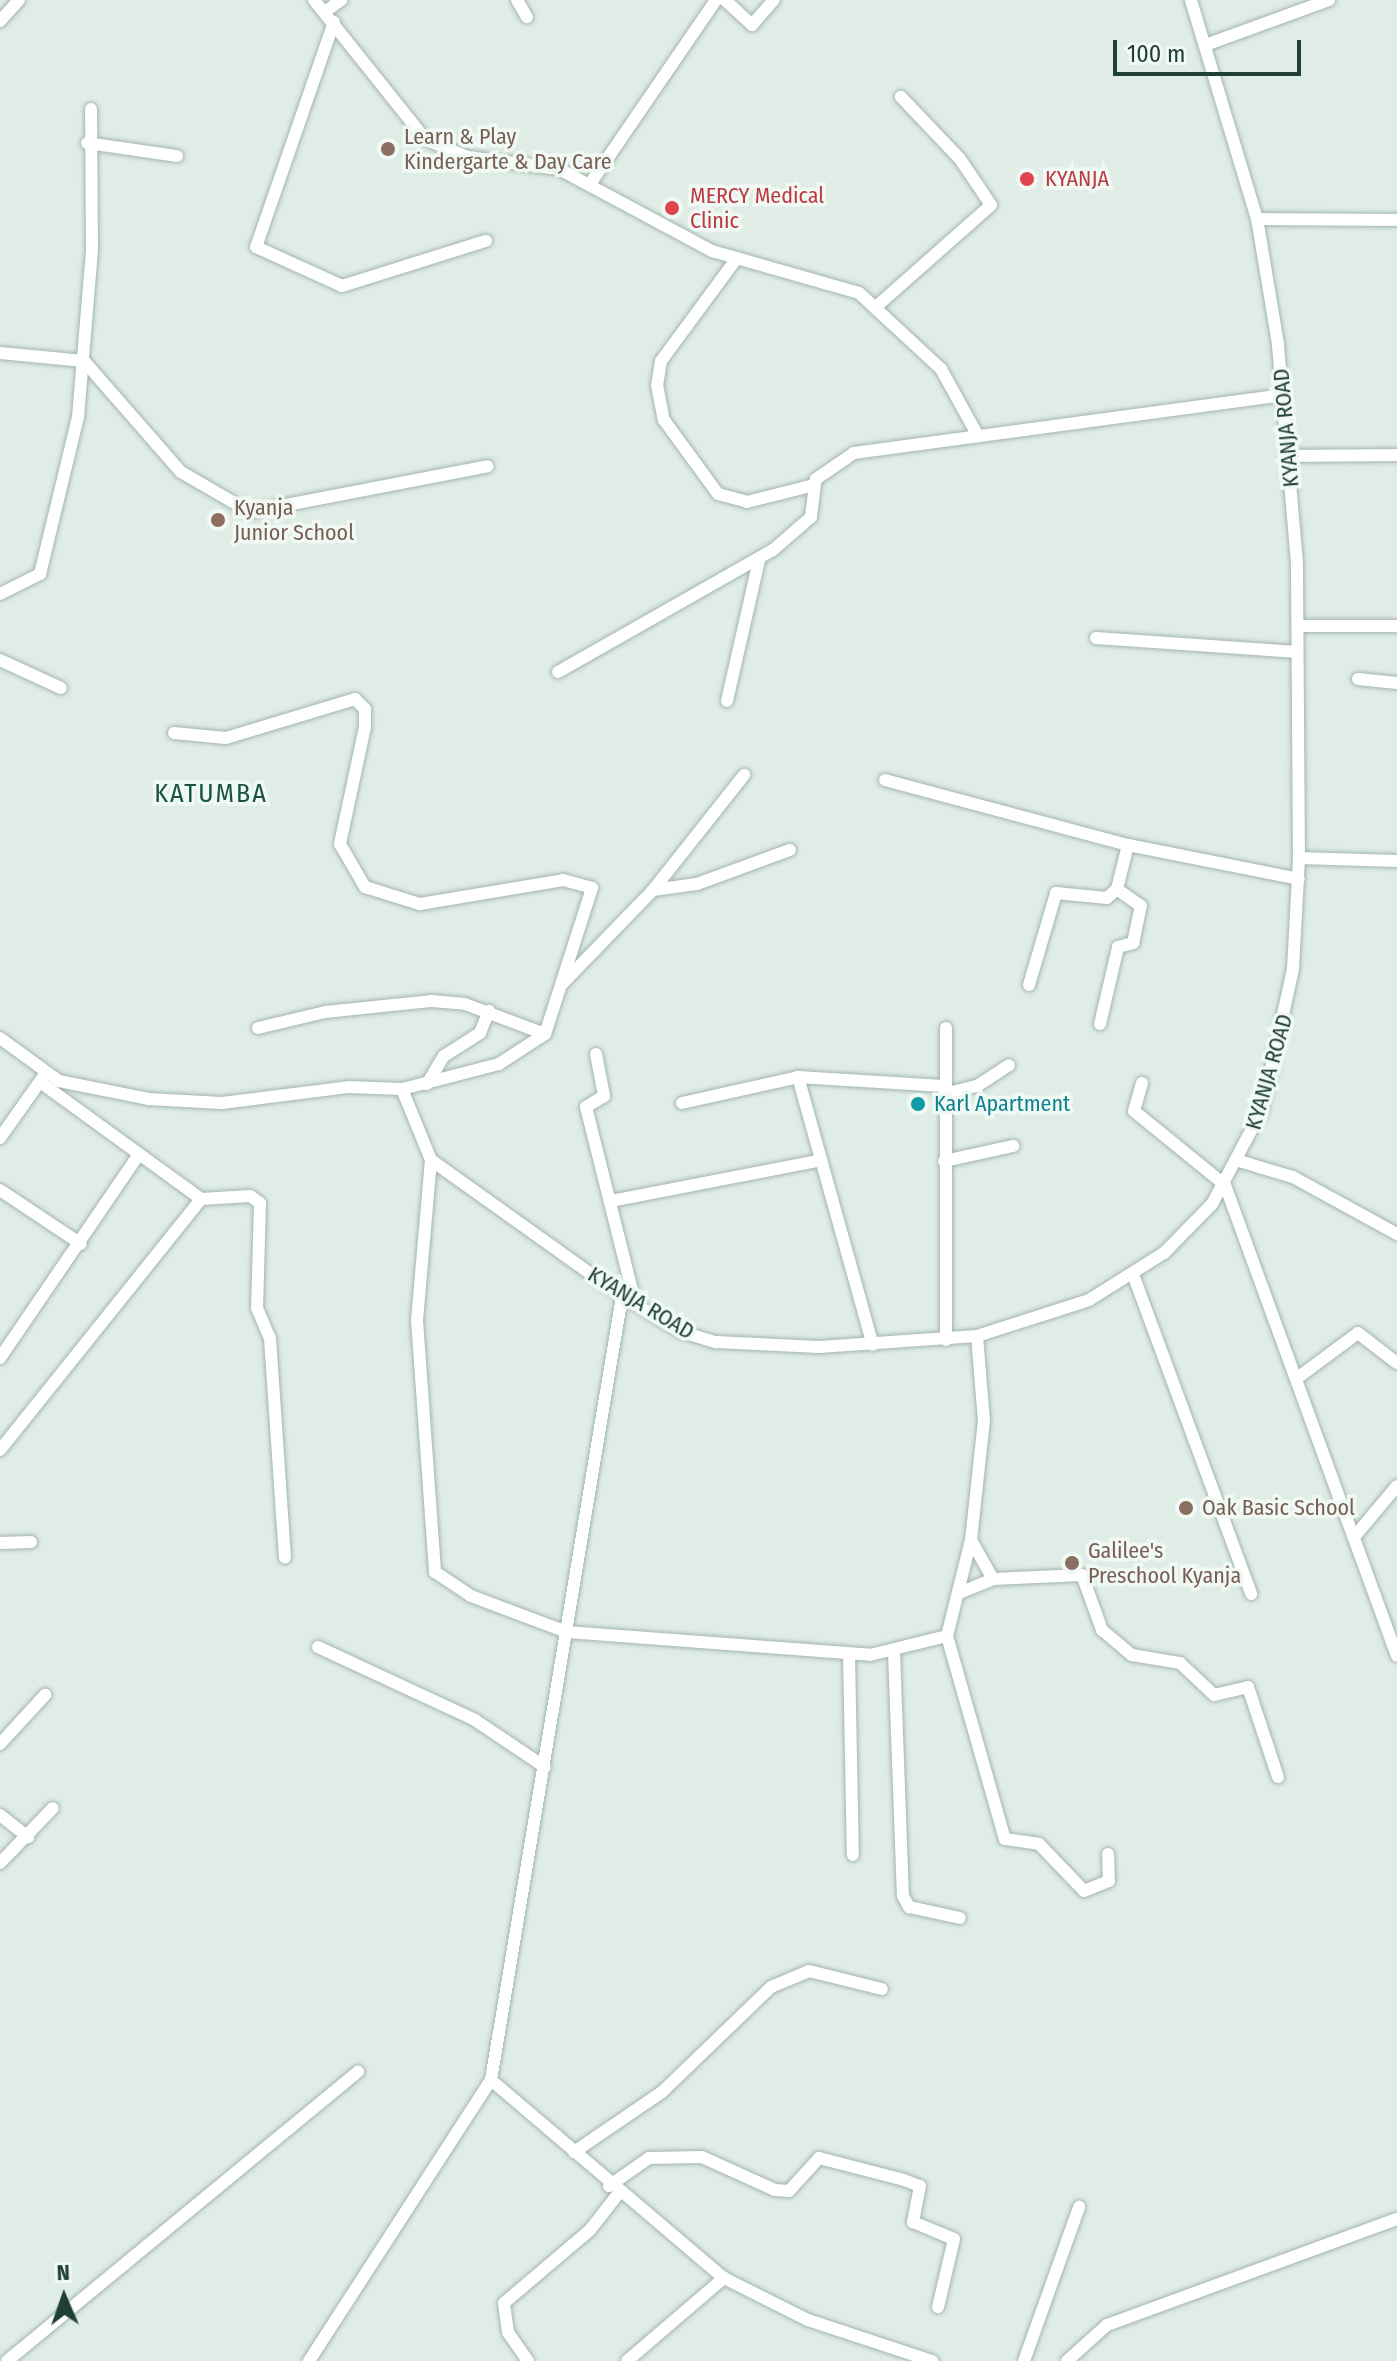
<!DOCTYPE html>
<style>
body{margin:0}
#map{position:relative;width:1397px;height:2361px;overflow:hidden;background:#e0ede6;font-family:"Fira Sans Condensed",sans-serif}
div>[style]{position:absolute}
.roads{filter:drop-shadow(0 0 2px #a2b6ad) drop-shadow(0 0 2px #a2b6ad)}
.minor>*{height:12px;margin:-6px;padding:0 6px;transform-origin:6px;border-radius:6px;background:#fff}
.dots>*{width:22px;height:22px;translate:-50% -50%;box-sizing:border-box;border:4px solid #f1f9f4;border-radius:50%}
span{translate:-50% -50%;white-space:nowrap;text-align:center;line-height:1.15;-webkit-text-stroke:7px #f1f9f4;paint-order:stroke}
.education-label{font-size:22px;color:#785e54}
.left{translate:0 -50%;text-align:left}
.health-label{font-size:22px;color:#be3a42}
.street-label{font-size:22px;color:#1f4033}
.culture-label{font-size:22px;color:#0d838f}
.quarter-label{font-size:26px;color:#18543e;letter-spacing:2px}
.north{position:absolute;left:24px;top:2257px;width:80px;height:80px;-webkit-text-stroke:6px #f1f9f4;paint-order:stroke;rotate:358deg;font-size:22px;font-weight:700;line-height:32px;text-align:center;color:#1f4033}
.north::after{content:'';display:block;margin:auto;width:28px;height:36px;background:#1f4033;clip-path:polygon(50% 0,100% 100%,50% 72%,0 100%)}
.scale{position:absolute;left:1113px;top:40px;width:188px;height:36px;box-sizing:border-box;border:4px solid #1f4033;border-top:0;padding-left:10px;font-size:24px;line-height:28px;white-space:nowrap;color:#1f4033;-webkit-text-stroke:6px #f1f9f4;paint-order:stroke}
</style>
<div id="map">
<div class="roads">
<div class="minor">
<div style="left:314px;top:0;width:178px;rotate:51.4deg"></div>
<div style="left:425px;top:139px;width:46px;rotate:23.2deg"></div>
<div style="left:467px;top:157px;width:93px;rotate:7.4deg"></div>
<div style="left:559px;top:169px;width:174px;rotate:28.2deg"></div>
<div style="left:712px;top:251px;width:153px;rotate:15.9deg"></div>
<div style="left:859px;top:293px;width:112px;rotate:42.8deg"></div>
<div style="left:941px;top:369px;width:77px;rotate:61.1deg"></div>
<div style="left:517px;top:0;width:20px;rotate:60deg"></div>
<div style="left:725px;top:0;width:37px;rotate:43deg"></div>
<div style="left:752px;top:25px;width:33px;rotate:-49deg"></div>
<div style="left:326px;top:11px;width:19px;rotate:-36deg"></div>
<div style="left:0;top:21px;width:28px;rotate:-48deg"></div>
<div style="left:334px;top:22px;width:238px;rotate:109.1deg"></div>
<div style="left:256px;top:247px;width:94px;rotate:24.4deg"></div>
<div style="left:342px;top:286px;width:151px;rotate:-17.4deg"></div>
<div style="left:1208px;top:44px;width:129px;rotate:-20deg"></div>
<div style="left:87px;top:143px;width:91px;rotate:8.2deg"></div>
<div style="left:592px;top:181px;width:219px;rotate:-55.6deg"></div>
<div style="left:1257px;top:219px;width:140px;rotate:0.4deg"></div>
<div style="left:737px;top:258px;width:128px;rotate:126.4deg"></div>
<div style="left:661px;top:361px;width:24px;rotate:99deg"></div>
<div style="left:657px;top:385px;width:36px;rotate:79deg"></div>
<div style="left:664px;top:420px;width:92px;rotate:53.9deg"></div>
<div style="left:718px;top:494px;width:30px;rotate:15deg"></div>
<div style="left:747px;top:502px;width:69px;rotate:-14.2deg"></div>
<div style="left:878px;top:305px;width:151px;rotate:-41.5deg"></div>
<div style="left:991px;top:205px;width:55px;rotate:-124deg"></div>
<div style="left:960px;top:159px;width:86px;rotate:-133.6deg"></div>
<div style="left:0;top:353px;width:84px;rotate:5.4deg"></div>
<div style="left:84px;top:361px;width:147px;rotate:48.9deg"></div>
<div style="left:181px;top:472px;width:80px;rotate:30.1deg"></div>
<div style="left:250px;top:512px;width:242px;rotate:-10.9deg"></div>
<div style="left:1289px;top:456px;width:108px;rotate:-0.5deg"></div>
<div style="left:0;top:594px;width:45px;rotate:-26.6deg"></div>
<div style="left:40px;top:574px;width:162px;rotate:-76.4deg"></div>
<div style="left:78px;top:417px;width:169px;rotate:-85.2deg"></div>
<div style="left:92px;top:249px;width:140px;rotate:-90.4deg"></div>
<div style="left:1298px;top:626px;width:99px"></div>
<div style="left:1096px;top:638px;width:202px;rotate:4deg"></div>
<div style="left:0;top:660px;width:67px;rotate:24.7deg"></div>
<div style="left:558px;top:672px;width:247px;rotate:-29.6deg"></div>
<div style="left:773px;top:550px;width:50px;rotate:-41deg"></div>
<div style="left:811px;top:517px;width:38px;rotate:-83deg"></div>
<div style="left:816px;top:479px;width:46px;rotate:-34.4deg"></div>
<div style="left:854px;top:453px;width:433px;rotate:-7.7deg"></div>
<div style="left:1358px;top:679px;width:39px;rotate:6deg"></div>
<div style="left:727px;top:701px;width:145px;rotate:-77.2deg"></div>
<div style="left:174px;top:733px;width:52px;rotate:5.5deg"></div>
<div style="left:226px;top:738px;width:135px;rotate:-16.8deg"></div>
<div style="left:355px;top:699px;width:14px;rotate:45deg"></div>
<div style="left:365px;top:709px;width:18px;rotate:90deg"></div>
<div style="left:365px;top:727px;width:120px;rotate:102.1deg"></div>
<div style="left:340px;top:844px;width:50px;rotate:59.8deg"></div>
<div style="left:365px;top:887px;width:58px;rotate:17.2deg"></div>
<div style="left:420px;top:904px;width:145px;rotate:-9.5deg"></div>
<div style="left:563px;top:880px;width:30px;rotate:15deg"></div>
<div style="left:592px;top:888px;width:153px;rotate:107.8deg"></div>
<div style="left:545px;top:1034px;width:55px;rotate:146.9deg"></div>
<div style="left:499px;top:1064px;width:100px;rotate:165.5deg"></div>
<div style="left:885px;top:780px;width:252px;rotate:15deg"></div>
<div style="left:1128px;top:845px;width:174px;rotate:11.2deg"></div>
<div style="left:1299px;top:858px;width:98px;rotate:1.8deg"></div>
<div style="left:653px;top:890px;width:44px;rotate:-7.8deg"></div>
<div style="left:697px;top:884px;width:99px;rotate:-20.1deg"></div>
<div style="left:563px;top:983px;width:129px;rotate:-45.9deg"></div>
<div style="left:653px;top:890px;width:147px;rotate:-51.6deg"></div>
<div style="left:1029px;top:985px;width:96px;rotate:-73.6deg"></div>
<div style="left:1056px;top:893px;width:51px;rotate:5.6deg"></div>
<div style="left:1107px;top:898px;width:13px;rotate:-42deg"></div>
<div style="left:1100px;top:1024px;width:79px;rotate:-76.8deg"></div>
<div style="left:1118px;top:947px;width:16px;rotate:-15deg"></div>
<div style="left:1133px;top:943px;width:38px;rotate:-78deg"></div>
<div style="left:1141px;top:906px;width:29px;rotate:-145deg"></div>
<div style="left:1117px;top:889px;width:45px;rotate:-76deg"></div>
<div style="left:258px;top:1028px;width:69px;rotate:-13.4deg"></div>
<div style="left:325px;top:1012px;width:108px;rotate:-5.9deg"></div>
<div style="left:432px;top:1001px;width:33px;rotate:5deg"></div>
<div style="left:465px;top:1004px;width:85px;rotate:20.6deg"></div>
<div style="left:946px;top:1028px;width:312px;rotate:90deg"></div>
<div style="left:0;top:1038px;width:73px;rotate:36.1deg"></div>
<div style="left:59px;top:1081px;width:91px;rotate:11.4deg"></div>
<div style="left:148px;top:1099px;width:74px;rotate:3.1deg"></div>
<div style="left:222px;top:1103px;width:127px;rotate:-7.2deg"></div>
<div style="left:348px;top:1087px;width:54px;rotate:2.1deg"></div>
<div style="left:402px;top:1089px;width:77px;rotate:67.8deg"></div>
<div style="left:431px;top:1160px;width:234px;rotate:35.5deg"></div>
<div style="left:622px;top:1296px;width:67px;rotate:31.6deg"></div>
<div style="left:679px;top:1331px;width:39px;rotate:17deg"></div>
<div style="left:716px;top:1342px;width:103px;rotate:2.8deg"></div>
<div style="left:819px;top:1347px;width:158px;rotate:-4deg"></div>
<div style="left:977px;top:1336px;width:118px;rotate:-17.8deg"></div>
<div style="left:1089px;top:1300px;width:89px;rotate:-32.1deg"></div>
<div style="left:1164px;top:1253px;width:69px;rotate:-45.6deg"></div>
<div style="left:1212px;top:1204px;width:106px;rotate:-62deg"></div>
<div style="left:1262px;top:1110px;width:144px;rotate:-77.6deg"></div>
<div style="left:1293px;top:969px;width:111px;rotate:-86.9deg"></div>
<div style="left:1299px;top:858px;width:295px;rotate:-90.4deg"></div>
<div style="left:1297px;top:563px;width:220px;rotate:-95deg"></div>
<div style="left:1278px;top:344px;width:127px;rotate:-99.5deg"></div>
<div style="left:1257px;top:219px;width:229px;rotate:-106.8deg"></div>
<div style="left:596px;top:1054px;width:43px;rotate:79.2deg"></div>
<div style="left:604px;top:1096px;width:21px;rotate:149deg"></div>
<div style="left:586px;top:1107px;width:201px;rotate:75.9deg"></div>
<div style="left:798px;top:1077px;width:278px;rotate:74.4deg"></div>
<div style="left:40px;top:1082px;width:199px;rotate:36deg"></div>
<div style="left:201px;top:1199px;width:49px;rotate:-3.5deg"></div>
<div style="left:250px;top:1196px;width:12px;rotate:35deg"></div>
<div style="left:260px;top:1203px;width:105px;rotate:91.6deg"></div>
<div style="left:257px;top:1308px;width:33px;rotate:67deg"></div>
<div style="left:270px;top:1338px;width:220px;rotate:86.1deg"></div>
<div style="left:1142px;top:1083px;width:29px;rotate:106deg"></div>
<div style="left:1134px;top:1111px;width:117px;rotate:39.1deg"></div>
<div style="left:1225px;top:1185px;width:501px;rotate:69.94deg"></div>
<div style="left:427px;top:1084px;width:33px;rotate:-59deg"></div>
<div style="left:444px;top:1056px;width:43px;rotate:-32.6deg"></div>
<div style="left:480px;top:1033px;width:24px;rotate:-68deg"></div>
<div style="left:944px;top:1094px;width:34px;rotate:-14deg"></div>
<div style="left:977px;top:1086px;width:38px;rotate:-33deg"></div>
<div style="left:682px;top:1103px;width:119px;rotate:-12.6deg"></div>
<div style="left:798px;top:1077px;width:146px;rotate:3.5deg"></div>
<div style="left:0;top:1138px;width:75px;rotate:-54.8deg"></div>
<div style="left:431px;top:1160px;width:161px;rotate:95deg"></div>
<div style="left:417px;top:1320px;width:253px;rotate:85.9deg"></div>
<div style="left:435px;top:1572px;width:43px;rotate:33.7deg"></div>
<div style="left:471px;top:1596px;width:103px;rotate:20.6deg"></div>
<div style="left:567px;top:1632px;width:304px;rotate:4.3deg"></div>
<div style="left:870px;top:1655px;width:79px;rotate:-13.9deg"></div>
<div style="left:947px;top:1636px;width:99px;rotate:-76deg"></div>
<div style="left:971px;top:1540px;width:120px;rotate:-83.8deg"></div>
<div style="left:984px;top:1421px;width:85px;rotate:-94.7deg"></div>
<div style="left:944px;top:1161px;width:71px;rotate:-12.3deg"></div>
<div style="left:1239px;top:1161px;width:56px;rotate:16.5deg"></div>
<div style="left:1293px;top:1177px;width:119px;rotate:28.7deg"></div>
<div style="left:0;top:1190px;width:97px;rotate:33.7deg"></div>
<div style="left:611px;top:1201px;width:214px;rotate:-11deg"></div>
<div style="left:1134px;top:1277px;width:338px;rotate:69.7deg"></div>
<div style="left:0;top:1358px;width:241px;rotate:-55.7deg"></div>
<div style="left:1296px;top:1379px;width:77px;rotate:-36.6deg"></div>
<div style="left:1358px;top:1333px;width:49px;rotate:37.6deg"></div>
<div style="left:0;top:1450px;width:322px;rotate:-51.3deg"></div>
<div style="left:1355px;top:1536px;width:65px;rotate:-50deg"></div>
<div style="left:971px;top:1540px;width:45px;rotate:60.6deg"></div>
<div style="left:0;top:1543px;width:31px;rotate:-2deg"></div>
<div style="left:959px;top:1593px;width:37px;rotate:-22deg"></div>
<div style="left:993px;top:1579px;width:89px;rotate:-2.6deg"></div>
<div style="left:1082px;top:1575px;width:59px;rotate:70deg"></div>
<div style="left:1102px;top:1630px;width:39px;rotate:40deg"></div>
<div style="left:1132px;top:1655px;width:49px;rotate:9.5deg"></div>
<div style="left:1180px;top:1663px;width:47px;rotate:43.3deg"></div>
<div style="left:1214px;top:1695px;width:35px;rotate:-13deg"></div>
<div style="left:1248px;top:1687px;width:95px;rotate:71.6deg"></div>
<div style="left:947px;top:1636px;width:211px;rotate:74.1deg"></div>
<div style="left:1005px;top:1839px;width:34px;rotate:8deg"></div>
<div style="left:1039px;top:1844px;width:65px;rotate:46.2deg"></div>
<div style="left:1084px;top:1891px;width:27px;rotate:-22deg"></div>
<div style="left:1109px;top:1881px;width:27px;rotate:-92deg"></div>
<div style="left:318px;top:1647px;width:173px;rotate:24.9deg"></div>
<div style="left:475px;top:1720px;width:84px;rotate:33.9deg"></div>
<div style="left:894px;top:1652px;width:244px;rotate:87.9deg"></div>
<div style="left:903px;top:1896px;width:13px;rotate:61deg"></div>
<div style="left:909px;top:1907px;width:52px;rotate:12.2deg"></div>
<div style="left:849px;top:1654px;width:201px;rotate:88.9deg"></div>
<div style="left:0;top:1744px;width:67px;rotate:-47.4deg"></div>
<div style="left:0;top:1815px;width:36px;rotate:38deg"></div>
<div style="left:0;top:1863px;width:76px;rotate:-46.1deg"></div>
<div style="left:491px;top:2080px;width:306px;rotate:40.4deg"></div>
<div style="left:724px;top:2278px;width:94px;rotate:26.6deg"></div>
<div style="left:808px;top:2320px;width:131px;rotate:18.3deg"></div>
<div style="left:574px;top:2152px;width:107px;rotate:-34.3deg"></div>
<div style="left:662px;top:2092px;width:151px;rotate:-43.9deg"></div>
<div style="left:771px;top:1987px;width:41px;rotate:-22.8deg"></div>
<div style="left:809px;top:1971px;width:75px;rotate:13.9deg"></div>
<div style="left:609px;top:2186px;width:49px;rotate:-35deg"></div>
<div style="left:649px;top:2158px;width:53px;rotate:-1.1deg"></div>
<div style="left:702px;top:2157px;width:80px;rotate:24.3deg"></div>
<div style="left:775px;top:2190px;width:14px;rotate:4deg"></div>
<div style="left:789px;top:2191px;width:45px;rotate:-47.7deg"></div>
<div style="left:819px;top:2158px;width:88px;rotate:14.5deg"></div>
<div style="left:904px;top:2180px;width:17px;rotate:21deg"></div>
<div style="left:920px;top:2186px;width:37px;rotate:101deg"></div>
<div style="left:913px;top:2222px;width:44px;rotate:22.5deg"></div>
<div style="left:954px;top:2239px;width:70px;rotate:103.2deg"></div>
<div style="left:7px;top:2361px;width:455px;rotate:-39.5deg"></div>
<div style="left:309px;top:2361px;width:335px;rotate:-57.1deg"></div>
<div style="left:491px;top:2080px;width:795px;rotate:-80.51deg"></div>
<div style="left:528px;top:2361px;width:35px;rotate:-125deg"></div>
<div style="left:508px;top:2332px;width:29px;rotate:-98deg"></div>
<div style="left:504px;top:2303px;width:113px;rotate:-40.3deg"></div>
<div style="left:590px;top:2230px;width:46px;rotate:-52.1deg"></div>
<div style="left:627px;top:2361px;width:128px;rotate:-40.6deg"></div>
<div style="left:1024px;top:2361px;width:164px;rotate:-70.3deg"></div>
<div style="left:1067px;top:2361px;width:54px;rotate:-42deg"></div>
<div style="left:1107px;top:2325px;width:309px;rotate:-20.1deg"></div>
</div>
</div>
<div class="dots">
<div style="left:388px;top:149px;background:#8d6e63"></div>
<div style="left:1027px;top:179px;background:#e0444e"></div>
<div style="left:672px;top:208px;background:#e0444e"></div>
<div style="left:218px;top:520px;background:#8d6e63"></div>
<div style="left:918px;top:1104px;background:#0f9aa8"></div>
<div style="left:1186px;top:1508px;background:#8d6e63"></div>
<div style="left:1072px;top:1563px;background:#8d6e63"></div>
</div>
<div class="education-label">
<span class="left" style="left:404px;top:149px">Learn &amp; Play<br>Kindergarte &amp; Day Care</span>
<span class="left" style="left:234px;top:520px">Kyanja<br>Junior School</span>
<span class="left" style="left:1202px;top:1508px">Oak Basic School</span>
<span class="left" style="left:1088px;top:1563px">Galilee's<br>Preschool Kyanja</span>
</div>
<div class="health-label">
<span class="left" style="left:1045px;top:179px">KYANJA</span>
<span class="left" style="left:690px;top:208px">MERCY Medical<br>Clinic</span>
</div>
<div class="street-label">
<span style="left:1286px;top:428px;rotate:-95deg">KYANJA ROAD</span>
<span style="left:1269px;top:1072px;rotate:-74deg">KYANJA ROAD</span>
<span style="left:641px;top:1303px;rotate:31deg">KYANJA ROAD</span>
</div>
<div class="culture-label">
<span class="left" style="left:934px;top:1104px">Karl Apartment</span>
</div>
<div class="quarter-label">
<span style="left:211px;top:794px">KATUMBA</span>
</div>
<div class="north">N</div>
<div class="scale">100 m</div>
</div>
